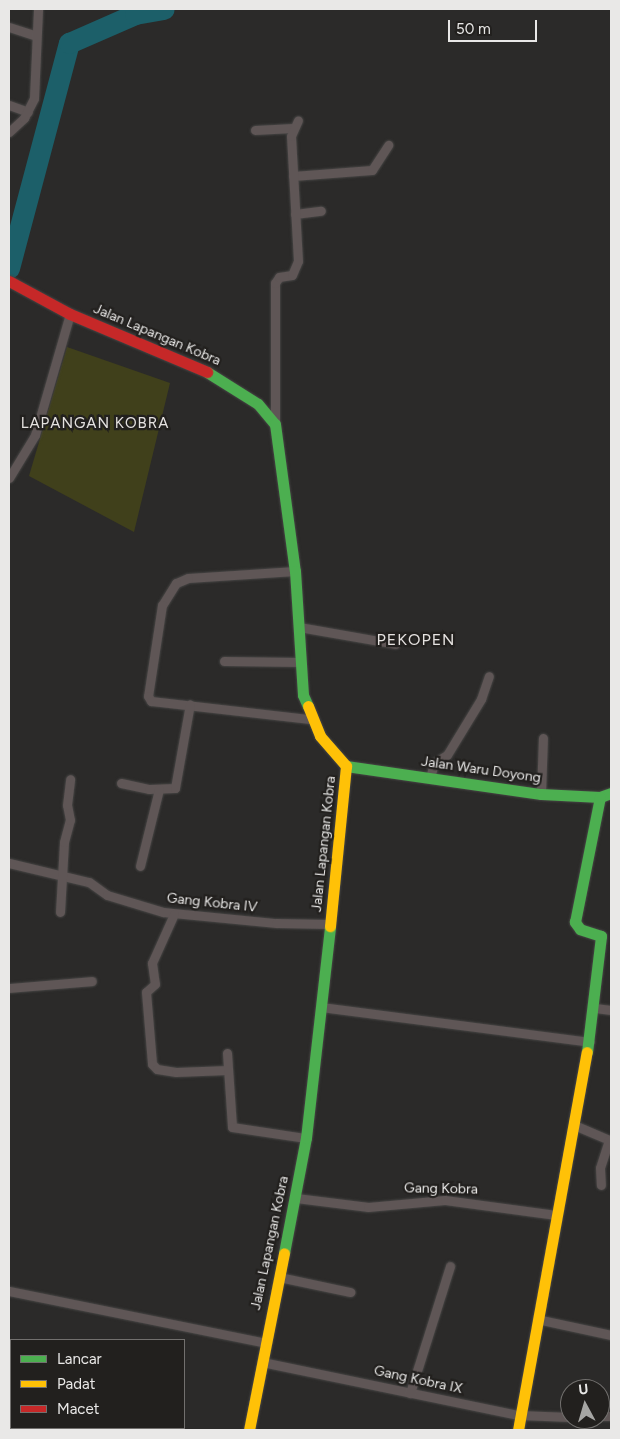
<!DOCTYPE html>
<style>
body{margin:0}
#map{position:relative;width:620px;height:1439px;overflow:hidden;background:#2b2a29;font-family:Figtree,sans-serif}
div>[style]{position:absolute}
.green>*{inset:0;background:#40401b}
.river>*{height:21px;margin:-10.5px;padding:0 10.5px;transform-origin:10.5px;border-radius:10.5px;background:#1c5f69}
.roads{filter:drop-shadow(0 0 1px #464544) drop-shadow(0 0 1px #464544)}
.street>*{height:9px;margin:-4.5px;padding:0 4.5px;transform-origin:4.5px;border-radius:4.5px;background:#5f5656}
.fast>*{height:11px;margin:-5.5px;padding:0 5.5px;transform-origin:5.5px;border-radius:5.5px;background:#4caf50}
.slow>*{height:11px;margin:-5.5px;padding:0 5.5px;transform-origin:5.5px;border-radius:5.5px;background:#ffc107}
.jam>*{height:11px;margin:-5.5px;padding:0 5.5px;transform-origin:5.5px;border-radius:5.5px;background:#c62828}
span{translate:-50% -50%;white-space:nowrap;text-align:center;line-height:1.15;-webkit-text-stroke:4.5px #22201e;paint-order:stroke}
.street-label{font-size:14px;color:#e9e8e7}
.neighbourhood-label{font-size:15px;color:#e5e2e0;letter-spacing:1px}
.quarter-label{font-size:16px;color:#e5e2e0;letter-spacing:1px}
.frame{position:absolute;inset:0;border:10px solid #e9e8e7;pointer-events:none}
.legend{position:absolute;left:10px;top:1339px;width:175px;height:90px;box-sizing:border-box;background:#22201e;border:1px solid #72706e;margin:0;padding:6px 9px;list-style:none;font-size:15px;color:#e9e8e7}
.legend li{display:flex;align-items:center;gap:10px;height:25px}
.legend b{width:25px;border:1px solid #72706e}
.north{position:absolute;left:560px;top:1379px;width:50px;height:50px;box-sizing:border-box;background:#22201e;border:1px solid #72706e;border-radius:50%;rotate:354deg;font-size:14px;font-weight:700;line-height:20px;text-align:center;color:#e9e8e7}
.north::after{content:'';display:block;margin:auto;width:18px;height:22px;background:#a6a6a4;clip-path:polygon(50% 0,100% 100%,50% 72%,0 100%)}
.scale{position:absolute;left:448px;top:20px;width:89px;height:22px;box-sizing:border-box;border:2px solid #e9e8e7;border-top:0;padding-left:6px;font-size:15px;line-height:18px;white-space:nowrap;color:#e9e8e7;-webkit-text-stroke:4px #22201e;paint-order:stroke}
</style>
<div id="map">
<div class="green">
<div style="clip-path:polygon(67px 347px,170px 383px,134px 532px,29px 476px)"></div>
</div>
<div class="river">
<div style="left:9px;top:268px;width:233px;rotate:-75.1deg"></div>
<div style="left:69px;top:43px;width:72px;rotate:-23.7deg"></div>
<div style="left:135px;top:14px;width:29px;rotate:-10deg"></div>
</div>
<div class="roads">
<div class="street">
<div style="left:9px;top:27px;width:28px;rotate:18deg"></div>
<div style="left:9px;top:105px;width:20px;rotate:20deg"></div>
<div style="left:255px;top:130px;width:38px;rotate:-3deg"></div>
<div style="left:9px;top:132px;width:21px;rotate:-43deg"></div>
<div style="left:24px;top:118px;width:22px;rotate:-63deg"></div>
<div style="left:34px;top:98px;width:89px;rotate:-87.4deg"></div>
<div style="left:293px;top:176px;width:79px;rotate:-4.3deg"></div>
<div style="left:372px;top:170px;width:30px;rotate:-57deg"></div>
<div style="left:295px;top:214px;width:26px;rotate:-7deg"></div>
<div style="left:275px;top:424px;width:141px;rotate:-90deg"></div>
<div style="left:275px;top:283px;width:7px;rotate:-56deg"></div>
<div style="left:279px;top:277px;width:13px;rotate:-9deg"></div>
<div style="left:292px;top:275px;width:15px;rotate:-67deg"></div>
<div style="left:298px;top:261px;width:125px;rotate:-93.2deg"></div>
<div style="left:291px;top:136px;width:17px;rotate:-66deg"></div>
<div style="left:9px;top:478px;width:50px;rotate:-58.8deg"></div>
<div style="left:35px;top:435px;width:126px;rotate:-73.9deg"></div>
<div style="left:295px;top:571px;width:107px;rotate:176.3deg"></div>
<div style="left:188px;top:578px;width:13px;rotate:157deg"></div>
<div style="left:176px;top:583px;width:26px;rotate:122deg"></div>
<div style="left:162px;top:605px;width:92px;rotate:98.7deg"></div>
<div style="left:148px;top:696px;width:6px;rotate:59deg"></div>
<div style="left:151px;top:701px;width:160px;rotate:6.5deg"></div>
<div style="left:299px;top:627px;width:98px;rotate:9.9deg"></div>
<div style="left:224px;top:661px;width:77px;rotate:0.7deg"></div>
<div style="left:430px;top:778px;width:16px;rotate:-75deg"></div>
<div style="left:434px;top:763px;width:15px;rotate:-32deg"></div>
<div style="left:447px;top:755px;width:66px;rotate:-58.7deg"></div>
<div style="left:481px;top:699px;width:24px;rotate:-71deg"></div>
<div style="left:121px;top:783px;width:29px;rotate:12deg"></div>
<div style="left:149px;top:789px;width:26px;rotate:-2deg"></div>
<div style="left:175px;top:788px;width:85px;rotate:-79.9deg"></div>
<div style="left:541px;top:794px;width:56px;rotate:-88deg"></div>
<div style="left:9px;top:863px;width:82px;rotate:13.4deg"></div>
<div style="left:89px;top:882px;width:22px;rotate:36deg"></div>
<div style="left:107px;top:895px;width:59px;rotate:16.9deg"></div>
<div style="left:163px;top:912px;width:114px;rotate:5.6deg"></div>
<div style="left:276px;top:923px;width:54px;rotate:1.1deg"></div>
<div style="left:140px;top:866px;width:79px;rotate:-76.1deg"></div>
<div style="left:60px;top:912px;width:70px;rotate:-86.7deg"></div>
<div style="left:64px;top:842px;width:23px;rotate:-75deg"></div>
<div style="left:70px;top:820px;width:15px;rotate:-101deg"></div>
<div style="left:67px;top:805px;width:26px;rotate:-83deg"></div>
<div style="left:174px;top:914px;width:54px;rotate:114.2deg"></div>
<div style="left:152px;top:963px;width:21px;rotate:82deg"></div>
<div style="left:155px;top:984px;width:12px;rotate:138deg"></div>
<div style="left:146px;top:992px;width:72px;rotate:85.2deg"></div>
<div style="left:152px;top:1064px;width:7px;rotate:45deg"></div>
<div style="left:157px;top:1069px;width:19px;rotate:9deg"></div>
<div style="left:176px;top:1072px;width:52px;rotate:-2.2deg"></div>
<div style="left:9px;top:988px;width:83px;rotate:-4.8deg"></div>
<div style="left:321px;top:1007px;width:271px;rotate:7.4deg"></div>
<div style="left:595px;top:1008px;width:16px;rotate:7deg"></div>
<div style="left:227px;top:1053px;width:74px;rotate:86.1deg"></div>
<div style="left:232px;top:1127px;width:75px;rotate:8.5deg"></div>
<div style="left:574px;top:1125px;width:38px;rotate:23deg"></div>
<div style="left:609px;top:1140px;width:29px;rotate:108deg"></div>
<div style="left:600px;top:1168px;width:17px;rotate:87deg"></div>
<div style="left:296px;top:1198px;width:73px;rotate:7.1deg"></div>
<div style="left:368px;top:1207px;width:77px;rotate:-5.2deg"></div>
<div style="left:445px;top:1200px;width:112px;rotate:7.7deg"></div>
<div style="left:279px;top:1277px;width:73px;rotate:11.9deg"></div>
<div style="left:9px;top:1291px;width:262px;rotate:11.4deg"></div>
<div style="left:537px;top:1319px;width:76px;rotate:12.2deg"></div>
<div style="left:262px;top:1362px;width:262px;rotate:11.7deg"></div>
<div style="left:519px;top:1415px;width:51px;rotate:2.2deg"></div>
<div style="left:410px;top:1393px;width:133px;rotate:-72.5deg"></div>
<div style="left:600px;top:1416px;width:9px"></div>
</div>
<div class="fast">
<div style="left:207px;top:372px;width:60px;rotate:32.1deg"></div>
<div style="left:258px;top:404px;width:26px;rotate:50deg"></div>
<div style="left:275px;top:424px;width:148px;rotate:82.3deg"></div>
<div style="left:295px;top:571px;width:124px;rotate:86.3deg"></div>
<div style="left:303px;top:695px;width:12px;rotate:66deg"></div>
<div style="left:346px;top:766px;width:197px;rotate:8.2deg"></div>
<div style="left:541px;top:794px;width:59px;rotate:2.9deg"></div>
<div style="left:600px;top:797px;width:12px;rotate:-20deg"></div>
<div style="left:587px;top:1052px;width:117px;rotate:-83.1deg"></div>
<div style="left:601px;top:936px;width:22px;rotate:-162deg"></div>
<div style="left:580px;top:929px;width:9px;rotate:-126deg"></div>
<div style="left:575px;top:922px;width:127px;rotate:-78.7deg"></div>
<div style="left:284px;top:1253px;width:117px;rotate:-79.2deg"></div>
<div style="left:306px;top:1138px;width:213px;rotate:-83.5deg"></div>
</div>
<div class="slow">
<div style="left:308px;top:706px;width:32px;rotate:68deg"></div>
<div style="left:320px;top:736px;width:40px;rotate:49deg"></div>
<div style="left:346px;top:766px;width:161px;rotate:95.7deg"></div>
<div style="left:249px;top:1430px;width:180px;rotate:-78.8deg"></div>
<div style="left:518px;top:1430px;width:384px;rotate:-79.7deg"></div>
</div>
<div class="jam">
<div style="left:9px;top:281px;width:69px;rotate:28.4deg"></div>
<div style="left:70px;top:314px;width:149px;rotate:22.9deg"></div>
</div>
</div>
<div class="street-label">
<span style="left:157px;top:335px;rotate:23deg">Jalan Lapangan Kobra</span>
<span style="left:481px;top:770px;rotate:8deg">Jalan Waru Doyong</span>
<span style="left:324px;top:844px;rotate:-84deg">Jalan Lapangan Kobra</span>
<span style="left:212px;top:903px;rotate:6deg">Gang Kobra IV</span>
<span style="left:441px;top:1189px;rotate:1deg">Gang Kobra</span>
<span style="left:270px;top:1243px;rotate:-78deg">Jalan Lapangan Kobra</span>
<span style="left:418px;top:1380px;rotate:12deg">Gang Kobra IX</span>
</div>
<div class="neighbourhood-label">
<span style="left:95px;top:424px">LAPANGAN KOBRA</span>
</div>
<div class="quarter-label">
<span style="left:416px;top:640px">PEKOPEN</span>
</div>
<div class="frame"></div>
<ul class="legend">
<li><b style="height:6px;background:#4caf50"></b>Lancar</li>
<li><b style="height:6px;background:#ffc107"></b>Padat</li>
<li><b style="height:6px;background:#c62828"></b>Macet</li>
</ul>
<div class="north">U</div>
<div class="scale">50 m</div>
</div>
